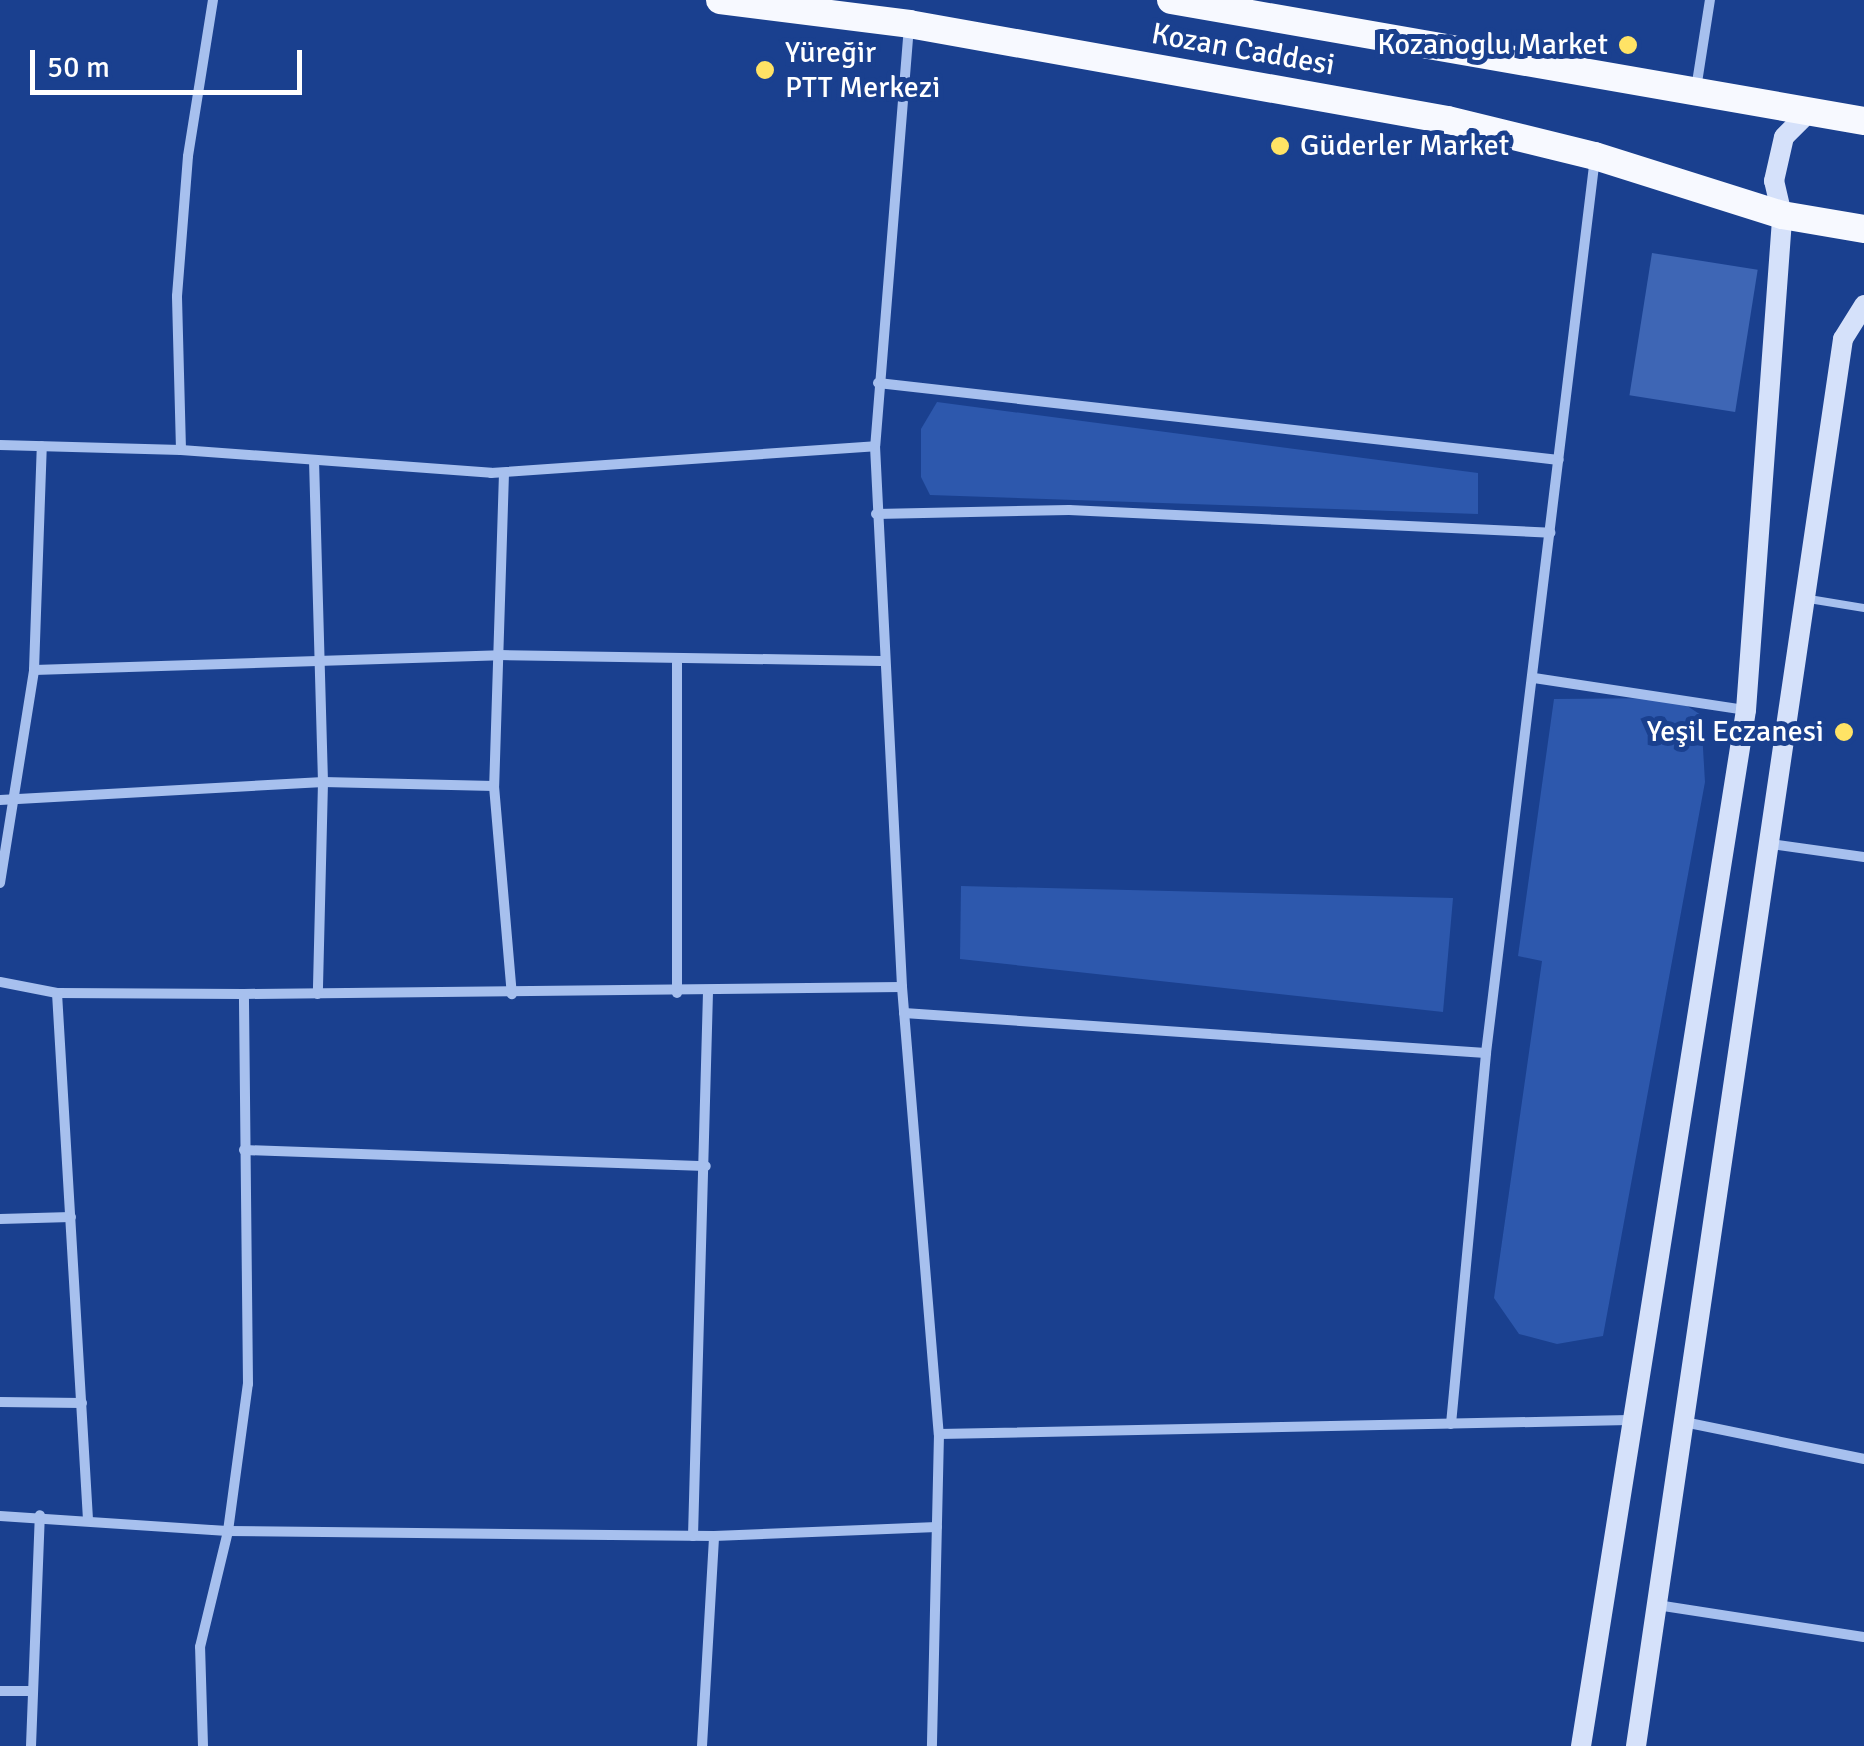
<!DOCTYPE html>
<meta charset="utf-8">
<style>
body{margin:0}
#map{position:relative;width:1864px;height:1746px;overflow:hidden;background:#1a408f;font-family:Signika,sans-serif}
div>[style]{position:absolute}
.green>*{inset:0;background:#2d58ad}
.building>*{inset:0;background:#3e66b5;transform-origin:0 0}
.service>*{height:8px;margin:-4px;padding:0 4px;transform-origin:4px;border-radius:4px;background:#a7c0ee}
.minor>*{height:10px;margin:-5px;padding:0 5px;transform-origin:5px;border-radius:5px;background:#a7c0ee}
.secondary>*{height:20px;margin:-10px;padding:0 10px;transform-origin:10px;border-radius:10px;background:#d5e1fa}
.trunk>*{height:28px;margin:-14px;padding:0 14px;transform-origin:14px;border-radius:14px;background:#f7f9ff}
.dots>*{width:28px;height:28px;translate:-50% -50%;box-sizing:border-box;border:5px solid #1a408f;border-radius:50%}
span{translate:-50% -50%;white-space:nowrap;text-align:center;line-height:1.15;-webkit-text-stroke:10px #1a408f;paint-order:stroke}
.poi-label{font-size:30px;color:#fff}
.right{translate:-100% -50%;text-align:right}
.left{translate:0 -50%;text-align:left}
.street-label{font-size:30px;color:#fff}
.scale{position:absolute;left:30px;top:50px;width:272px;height:45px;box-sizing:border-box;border:5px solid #fff;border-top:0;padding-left:12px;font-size:30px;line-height:35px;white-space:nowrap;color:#fff;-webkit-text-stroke:8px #1a408f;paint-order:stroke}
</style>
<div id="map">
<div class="green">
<div style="clip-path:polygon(937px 402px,1478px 473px,1478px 514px,930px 495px,921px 477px,921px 429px)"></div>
<div style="clip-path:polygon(1675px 698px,1701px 715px,1705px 782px,1603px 1336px,1557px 1344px,1519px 1334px,1494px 1298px,1542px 961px,1518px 956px,1554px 699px)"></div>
<div style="clip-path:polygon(961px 886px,1453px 898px,1443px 1012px,960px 959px)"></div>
</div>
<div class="building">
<div style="left:1652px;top:253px;width:107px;height:144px;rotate:9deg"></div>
</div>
<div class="service">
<div style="left:1809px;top:599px;width:56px;rotate:9.3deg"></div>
</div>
<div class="minor">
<div style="left:909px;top:26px;width:421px;rotate:94.6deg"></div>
<div style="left:875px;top:446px;width:542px;rotate:87.14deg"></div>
<div style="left:902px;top:987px;width:449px;rotate:85.3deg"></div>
<div style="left:939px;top:1434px;width:312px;rotate:91.3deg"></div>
<div style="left:1696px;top:89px;width:90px;rotate:-81.1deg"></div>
<div style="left:878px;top:383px;width:685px;rotate:6.45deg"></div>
<div style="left:0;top:445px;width:181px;rotate:1.6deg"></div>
<div style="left:181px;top:450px;width:311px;rotate:4.2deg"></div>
<div style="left:491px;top:473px;width:385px;rotate:-4deg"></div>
<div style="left:181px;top:450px;width:154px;rotate:-91.5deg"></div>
<div style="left:177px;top:296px;width:140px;rotate:-85.5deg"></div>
<div style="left:188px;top:156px;width:158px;rotate:-80.9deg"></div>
<div style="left:314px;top:460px;width:322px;rotate:88.4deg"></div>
<div style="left:323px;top:782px;width:212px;rotate:91.4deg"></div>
<div style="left:504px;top:473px;width:313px;rotate:91.8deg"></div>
<div style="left:494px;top:786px;width:209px;rotate:85.1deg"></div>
<div style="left:876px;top:514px;width:193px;rotate:-1.2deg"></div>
<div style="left:1069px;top:510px;width:482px;rotate:2.7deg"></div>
<div style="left:34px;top:670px;width:466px;rotate:-1.8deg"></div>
<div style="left:500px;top:655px;width:381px;rotate:0.9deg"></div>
<div style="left:1534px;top:678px;width:213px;rotate:8.6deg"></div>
<div style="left:0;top:800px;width:324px;rotate:-3.2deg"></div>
<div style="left:323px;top:782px;width:171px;rotate:1.3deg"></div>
<div style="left:1771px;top:844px;width:94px;rotate:8deg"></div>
<div style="left:0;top:883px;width:216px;rotate:-80.9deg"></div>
<div style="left:34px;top:670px;width:224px;rotate:-88deg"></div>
<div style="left:0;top:982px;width:58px;rotate:10.9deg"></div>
<div style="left:57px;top:993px;width:187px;rotate:0.3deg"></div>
<div style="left:244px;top:994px;width:658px;rotate:-0.61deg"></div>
<div style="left:57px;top:993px;width:527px;rotate:86.63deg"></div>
<div style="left:677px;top:993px;width:330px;rotate:-90deg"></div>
<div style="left:904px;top:1013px;width:583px;rotate:3.93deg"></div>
<div style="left:244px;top:1150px;width:462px;rotate:2deg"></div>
<div style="left:0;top:1219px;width:71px;rotate:-1.6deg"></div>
<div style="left:0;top:1402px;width:82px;rotate:0.7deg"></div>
<div style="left:1684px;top:1422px;width:184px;rotate:11.6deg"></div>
<div style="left:1451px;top:1424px;width:373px;rotate:-84.6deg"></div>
<div style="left:1486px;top:1053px;width:903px;rotate:-83.06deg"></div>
<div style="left:939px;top:1434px;width:690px;rotate:-1.16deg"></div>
<div style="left:0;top:1516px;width:228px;rotate:3.8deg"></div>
<div style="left:228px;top:1531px;width:486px;rotate:0.6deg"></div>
<div style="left:714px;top:1536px;width:223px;rotate:-2.3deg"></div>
<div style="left:693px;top:1536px;width:543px;rotate:-88.42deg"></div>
<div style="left:1657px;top:1605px;width:209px;rotate:8.8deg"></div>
<div style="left:0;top:1691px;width:32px"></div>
<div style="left:31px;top:1746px;width:231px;rotate:-87.8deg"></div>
<div style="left:203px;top:1746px;width:99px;rotate:-91.7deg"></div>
<div style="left:200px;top:1647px;width:119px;rotate:-76.4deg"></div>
<div style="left:228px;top:1531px;width:148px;rotate:-82.3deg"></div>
<div style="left:248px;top:1384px;width:390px;rotate:-90.6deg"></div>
<div style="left:702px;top:1746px;width:210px;rotate:-86.7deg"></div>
</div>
<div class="secondary">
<div style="left:1581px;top:1746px;width:1049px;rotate:-80.95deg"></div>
<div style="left:1746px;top:710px;width:496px;rotate:-85.8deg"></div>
<div style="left:1782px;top:215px;width:35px;rotate:-103deg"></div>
<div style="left:1774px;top:181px;width:45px;rotate:-77.2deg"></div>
<div style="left:1784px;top:137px;width:38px;rotate:-45deg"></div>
<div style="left:1636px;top:1746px;width:1422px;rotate:-81.63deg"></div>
<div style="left:1843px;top:339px;width:40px;rotate:-58deg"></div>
</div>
<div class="trunk">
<div style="left:720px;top:0;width:191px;rotate:7.2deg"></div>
<div style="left:909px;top:24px;width:547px;rotate:10.1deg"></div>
<div style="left:1448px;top:120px;width:151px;rotate:13.8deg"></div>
<div style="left:1595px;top:156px;width:196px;rotate:17.5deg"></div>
<div style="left:1782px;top:215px;width:83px;rotate:9.7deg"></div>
<div style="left:1171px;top:0;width:703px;rotate:9.9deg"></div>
</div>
<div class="dots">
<div style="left:1628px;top:45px;background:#ffe365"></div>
<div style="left:765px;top:70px;background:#ffe365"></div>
<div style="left:1280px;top:146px;background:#ffe365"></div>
<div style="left:1844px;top:732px;background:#ffe365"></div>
</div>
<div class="poi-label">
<span class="right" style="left:1608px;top:45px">Kozanoglu Market</span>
<span class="left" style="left:785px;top:70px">Yüreğir<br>PTT Merkezi</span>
<span class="left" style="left:1300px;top:146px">Güderler Market</span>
<span class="right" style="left:1824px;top:732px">Yeşil Eczanesi</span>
</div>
<div class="street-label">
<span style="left:1243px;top:50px;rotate:10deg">Kozan Caddesi</span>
</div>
<div class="scale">50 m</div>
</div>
